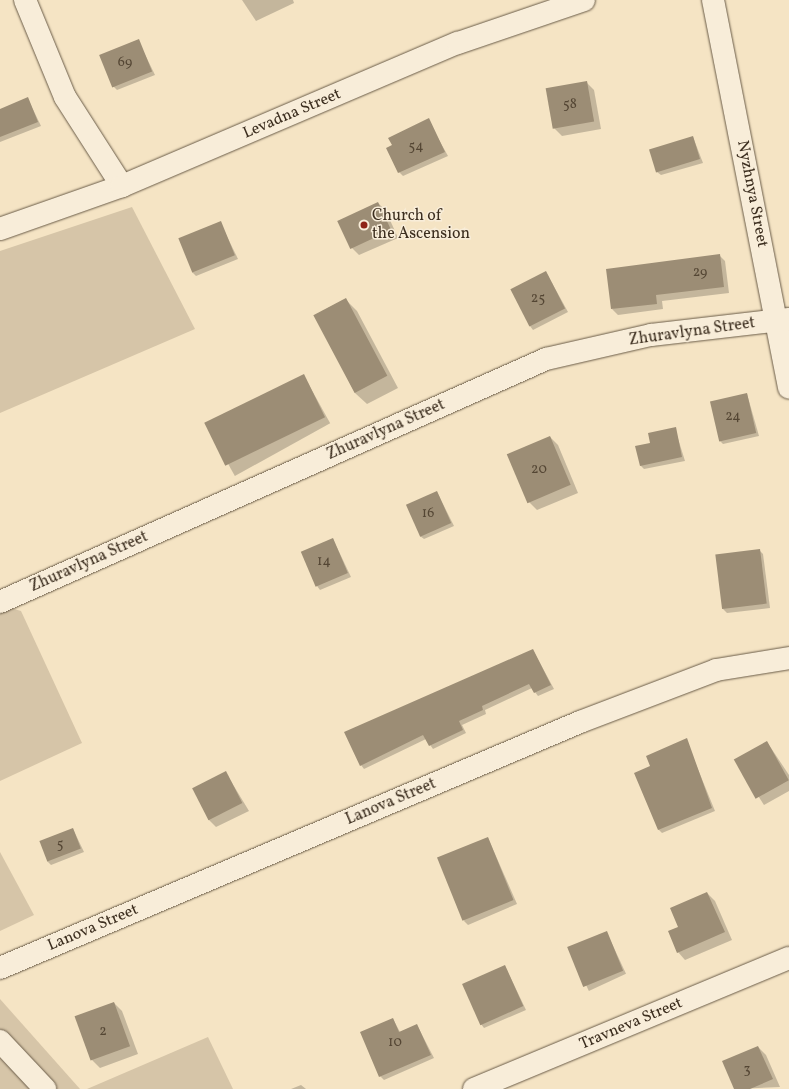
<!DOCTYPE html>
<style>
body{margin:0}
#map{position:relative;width:789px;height:1089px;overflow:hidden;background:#f5e4c4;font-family:Vollkorn,serif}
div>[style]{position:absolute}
.green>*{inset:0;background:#d6c5a8}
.shadow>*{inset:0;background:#0003;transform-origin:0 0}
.building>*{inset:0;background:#9c8d75;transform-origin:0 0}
.roads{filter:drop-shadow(0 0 1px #6a5c48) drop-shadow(0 0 1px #6a5c48)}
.minor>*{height:22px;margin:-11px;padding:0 11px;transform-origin:11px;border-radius:11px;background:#f8edd9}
.dots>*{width:11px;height:11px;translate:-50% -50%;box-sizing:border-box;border:2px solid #f8edd9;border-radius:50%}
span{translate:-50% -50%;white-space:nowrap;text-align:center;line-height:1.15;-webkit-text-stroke:3px #f8edd9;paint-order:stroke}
.number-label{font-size:14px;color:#544634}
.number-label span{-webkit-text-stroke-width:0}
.street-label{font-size:16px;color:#3c2e1f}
.poi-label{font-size:16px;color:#3c2e1f}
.left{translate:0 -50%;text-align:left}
</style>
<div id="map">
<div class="green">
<div style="clip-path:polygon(132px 207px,195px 329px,0 413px,0 251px)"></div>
<div style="clip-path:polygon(0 605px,21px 611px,82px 743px,0 781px)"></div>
<div style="clip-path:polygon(0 852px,34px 915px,0 931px)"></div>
<div style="clip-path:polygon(0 999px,80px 1089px,0 1089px)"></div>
<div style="clip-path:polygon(208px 1037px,233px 1089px,87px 1089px)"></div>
</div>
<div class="shadow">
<div style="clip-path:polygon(242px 0,293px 0,294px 3px,256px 21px)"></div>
<div style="clip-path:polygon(138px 40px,155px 75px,117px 90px,113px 86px)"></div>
<div style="clip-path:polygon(586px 82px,594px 90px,601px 129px,562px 136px,554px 128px)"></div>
<div style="clip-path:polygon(28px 99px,41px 126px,0 142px,0 110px)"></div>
<div style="clip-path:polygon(428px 120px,448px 156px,403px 176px,399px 172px)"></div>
<div style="clip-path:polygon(693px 137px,703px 163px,661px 175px,657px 172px)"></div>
<div style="clip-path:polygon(378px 203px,386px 211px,398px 238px,359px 255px,351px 247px)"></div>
<div style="clip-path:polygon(220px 222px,238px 259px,196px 276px,192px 272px)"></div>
<div style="clip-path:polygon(719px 255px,725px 261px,729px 293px,662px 301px,663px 309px,618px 315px,612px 309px)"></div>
<div style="clip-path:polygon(546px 272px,568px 312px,533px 330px,530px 326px)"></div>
<div style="clip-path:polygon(345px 299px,357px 311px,398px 388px,367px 404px,355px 393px,315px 315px)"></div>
<div style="left:304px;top:376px;width:54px;height:109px;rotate:61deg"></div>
<div style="clip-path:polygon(747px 394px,759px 436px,723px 444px,719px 440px)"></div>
<div style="clip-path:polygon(675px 429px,685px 461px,644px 469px,640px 465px)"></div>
<div style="clip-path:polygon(550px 437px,558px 445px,578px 493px,537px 510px,529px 502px)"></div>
<div style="clip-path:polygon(437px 492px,454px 526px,424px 539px,420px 536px)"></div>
<div style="clip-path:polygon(333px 539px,351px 577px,320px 590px,317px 586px)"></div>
<div style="clip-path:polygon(759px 550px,763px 554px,770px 608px,727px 613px,723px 609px)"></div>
<div style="clip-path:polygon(533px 650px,554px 689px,538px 696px,532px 688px,485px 710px,486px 714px,462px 725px,466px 733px,433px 749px,426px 739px,364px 769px,361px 765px)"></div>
<div style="clip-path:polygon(686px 740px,715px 811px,662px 833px,658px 829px)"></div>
<div style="clip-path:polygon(767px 742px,789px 775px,789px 791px,764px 805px,735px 760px)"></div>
<div style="clip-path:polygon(226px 773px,249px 811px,216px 827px,208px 819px)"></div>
<div style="clip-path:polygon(73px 829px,84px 852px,51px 865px,47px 861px)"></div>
<div style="clip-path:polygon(488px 838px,517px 904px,468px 925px,464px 921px)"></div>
<div style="clip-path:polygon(707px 893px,715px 901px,732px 940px,685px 960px,678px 952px,680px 928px)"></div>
<div style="left:607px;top:933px;width:45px;height:41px;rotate:65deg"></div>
<div style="clip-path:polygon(505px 966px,526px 1010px,484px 1028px,481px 1024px)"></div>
<div style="clip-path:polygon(114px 1003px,122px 1011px,138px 1054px,100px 1068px,92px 1060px)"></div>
<div style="clip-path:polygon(393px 1019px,400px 1032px,417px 1025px,434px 1058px,384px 1080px,380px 1076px)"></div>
<div style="clip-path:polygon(758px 1047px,766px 1055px,780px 1087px,735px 1089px)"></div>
<div style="clip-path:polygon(301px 1085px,306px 1089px,291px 1089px)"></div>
</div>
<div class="building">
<div style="left:139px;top:39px;width:35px;height:43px;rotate:68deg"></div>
<div style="left:587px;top:81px;width:41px;height:42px;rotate:80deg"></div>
<div style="clip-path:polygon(28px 97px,38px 122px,0 137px,0 109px)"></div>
<div style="clip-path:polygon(429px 118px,445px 152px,398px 173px,386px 148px,392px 145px,388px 138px)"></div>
<div style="left:693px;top:136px;width:24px;height:46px;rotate:73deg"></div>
<div style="left:378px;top:202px;width:31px;height:45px;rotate:65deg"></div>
<div style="left:221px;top:221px;width:37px;height:46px;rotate:68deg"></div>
<div style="clip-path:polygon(720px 254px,724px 287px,656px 295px,657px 304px,611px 309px,606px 269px)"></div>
<div style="left:546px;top:271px;width:42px;height:40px;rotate:63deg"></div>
<div style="left:346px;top:298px;width:88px;height:37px;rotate:62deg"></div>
<div style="left:304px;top:374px;width:48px;height:111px;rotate:64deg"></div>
<div style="left:747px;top:393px;width:41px;height:38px;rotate:77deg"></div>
<div style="clip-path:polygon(676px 427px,682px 457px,640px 466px,635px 446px,650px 443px,648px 433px)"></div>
<div style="left:550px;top:436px;width:53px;height:47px;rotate:67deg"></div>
<div style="left:437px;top:491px;width:35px;height:34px;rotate:66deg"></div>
<div style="left:333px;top:538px;width:38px;height:35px;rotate:67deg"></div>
<div style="left:760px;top:549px;width:55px;height:45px;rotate:83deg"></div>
<div style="clip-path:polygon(533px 649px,551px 685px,534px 693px,529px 684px,482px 706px,483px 710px,459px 721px,463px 730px,429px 746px,423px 735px,360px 766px,344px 732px)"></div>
<div style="clip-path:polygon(687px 738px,712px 808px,658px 830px,634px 773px,650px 766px,646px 756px)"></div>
<div style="left:767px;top:741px;width:45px;height:38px;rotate:61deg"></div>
<div style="left:226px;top:771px;width:36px;height:38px;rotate:63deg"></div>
<div style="left:73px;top:828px;width:22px;height:36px;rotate:69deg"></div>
<div style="left:488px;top:837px;width:68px;height:55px;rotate:68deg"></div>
<div style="clip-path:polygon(707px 892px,725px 932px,677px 953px,668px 931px,678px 927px,670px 908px)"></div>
<div style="left:607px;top:931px;width:43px;height:43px;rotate:68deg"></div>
<div style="left:505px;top:965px;width:45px;height:47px;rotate:66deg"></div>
<div style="left:114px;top:1002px;width:47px;height:42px;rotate:70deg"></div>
<div style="clip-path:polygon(393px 1018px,399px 1032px,417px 1024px,431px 1055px,379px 1077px,360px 1032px)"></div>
<div style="clip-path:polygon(758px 1046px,773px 1079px,750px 1089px,734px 1089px,722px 1061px)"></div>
</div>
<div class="roads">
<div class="minor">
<div style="left:25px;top:0;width:105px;rotate:67.6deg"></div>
<div style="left:65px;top:97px;width:106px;rotate:57.4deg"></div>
<div style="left:713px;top:0;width:395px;rotate:78.9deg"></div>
<div style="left:0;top:229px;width:129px;rotate:-19.4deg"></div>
<div style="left:122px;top:186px;width:365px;rotate:-23.1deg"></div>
<div style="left:458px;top:43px;width:133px;rotate:-18.8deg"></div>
<div style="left:0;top:602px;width:598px;rotate:-23.99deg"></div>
<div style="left:546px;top:359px;width:108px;rotate:-12.9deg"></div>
<div style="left:651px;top:335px;width:139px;rotate:-6.6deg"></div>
<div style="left:0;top:968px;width:630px;rotate:-22.98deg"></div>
<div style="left:580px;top:722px;width:146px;rotate:-20.9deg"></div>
<div style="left:716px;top:670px;width:74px;rotate:-9.3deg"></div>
<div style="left:0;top:1041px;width:66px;rotate:46.8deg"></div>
<div style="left:474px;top:1089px;width:341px;rotate:-22.6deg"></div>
</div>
</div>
<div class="dots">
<div style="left:364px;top:225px;background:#8f2418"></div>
</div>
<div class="number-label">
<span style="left:125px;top:63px">69</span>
<span style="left:570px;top:105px">58</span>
<span style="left:416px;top:147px">54</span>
<span style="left:700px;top:273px">29</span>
<span style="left:538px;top:299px">25</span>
<span style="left:733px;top:417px">24</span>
<span style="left:539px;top:470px">20</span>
<span style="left:428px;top:514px">16</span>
<span style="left:324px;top:562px">14</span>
<span style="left:60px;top:845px">5</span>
<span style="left:103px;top:1032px">2</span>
<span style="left:395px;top:1043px">10</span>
<span style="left:747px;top:1070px">3</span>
</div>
<div class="street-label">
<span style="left:292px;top:114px;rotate:-23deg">Levadna Street</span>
<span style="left:752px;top:194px;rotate:79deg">Nyzhnya Street</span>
<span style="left:692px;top:332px;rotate:-8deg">Zhuravlyna Street</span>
<span style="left:386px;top:430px;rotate:-24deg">Zhuravlyna Street</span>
<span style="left:89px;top:562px;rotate:-24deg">Zhuravlyna Street</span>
<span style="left:391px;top:802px;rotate:-23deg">Lanova Street</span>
<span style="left:93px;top:928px;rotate:-23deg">Lanova Street</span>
<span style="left:631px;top:1024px;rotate:-23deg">Travneva Street</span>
</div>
<div class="poi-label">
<span class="left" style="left:372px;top:225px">Church of<br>the Ascension</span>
</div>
</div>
